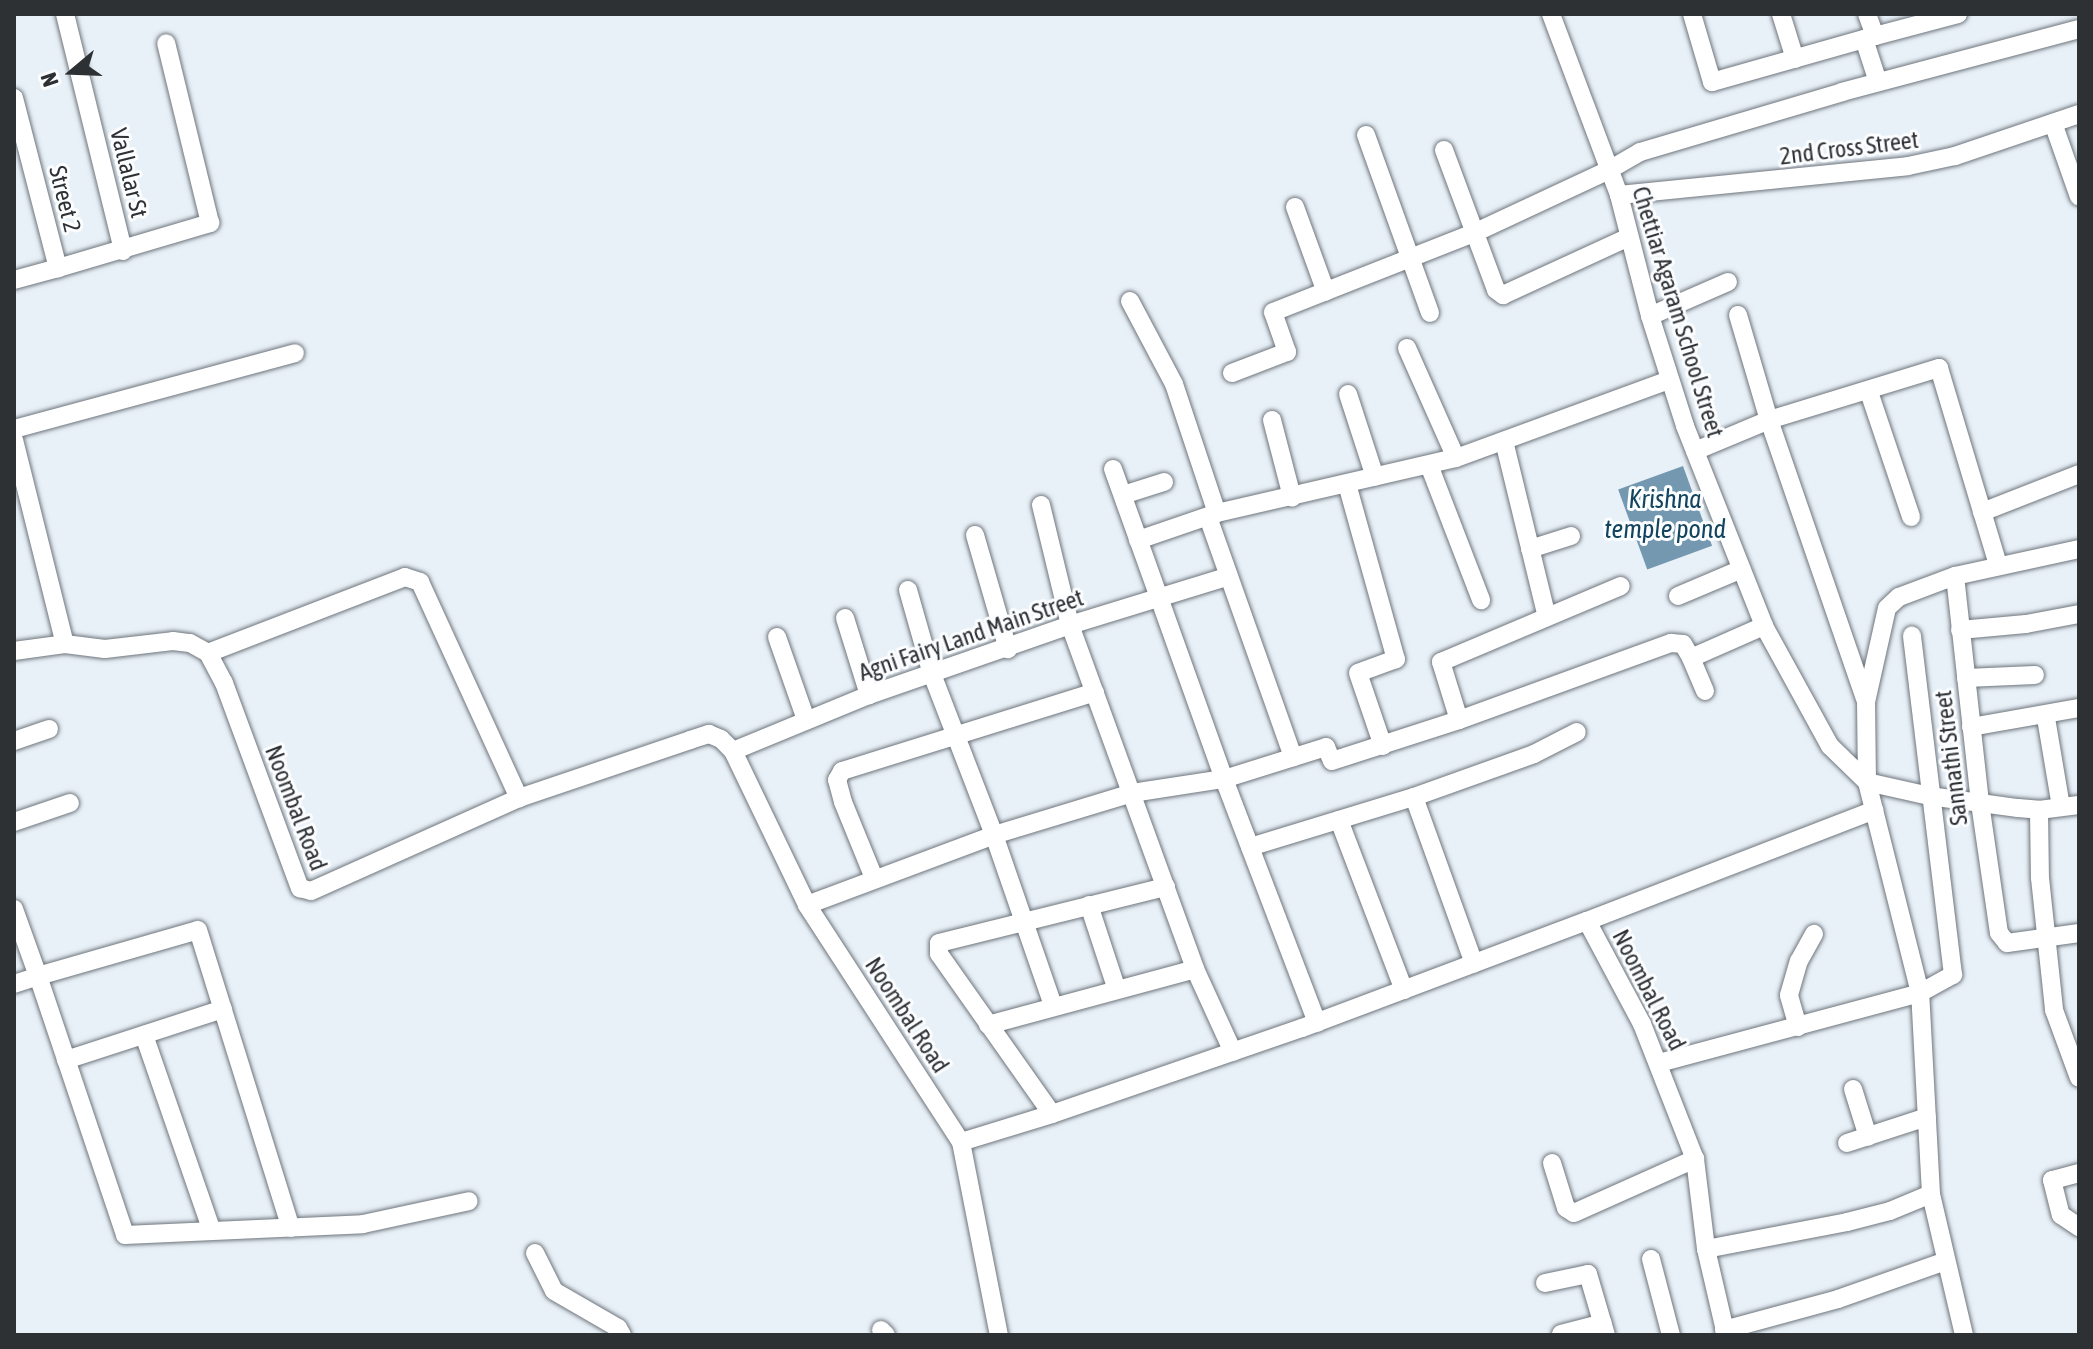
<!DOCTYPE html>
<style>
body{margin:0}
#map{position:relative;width:2093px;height:1349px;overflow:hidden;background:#e9f1f8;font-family:"Asap Condensed",sans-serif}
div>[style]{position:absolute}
.water>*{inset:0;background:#7398b0;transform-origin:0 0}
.roads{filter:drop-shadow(0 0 2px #6e757c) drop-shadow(0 0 2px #6e757c)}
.minor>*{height:18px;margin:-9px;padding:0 9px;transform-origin:9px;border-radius:9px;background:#fff}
span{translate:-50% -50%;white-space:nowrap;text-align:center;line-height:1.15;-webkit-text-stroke:6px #fbfdff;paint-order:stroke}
.street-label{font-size:24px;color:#2e3134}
.water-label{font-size:26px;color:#13445e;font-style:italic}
.frame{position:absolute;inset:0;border:16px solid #2e3134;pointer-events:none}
.north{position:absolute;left:32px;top:32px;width:80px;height:80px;-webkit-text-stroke:6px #fbfdff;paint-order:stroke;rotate:251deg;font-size:22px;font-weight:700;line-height:32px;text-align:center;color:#2e3134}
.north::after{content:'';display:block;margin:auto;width:28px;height:36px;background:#2e3134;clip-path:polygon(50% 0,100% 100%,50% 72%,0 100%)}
</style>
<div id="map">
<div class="water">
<div style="left:1683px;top:466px;width:85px;height:69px;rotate:70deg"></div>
</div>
<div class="roads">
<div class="minor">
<div style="left:65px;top:14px;width:244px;rotate:76.2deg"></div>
<div style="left:1551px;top:14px;width:193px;rotate:69.4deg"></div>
<div style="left:1619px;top:195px;width:125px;rotate:75.6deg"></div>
<div style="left:1650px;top:316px;width:115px;rotate:72.3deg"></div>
<div style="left:1685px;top:426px;width:215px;rotate:68.4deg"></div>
<div style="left:1764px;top:626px;width:137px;rotate:61.2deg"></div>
<div style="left:1830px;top:746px;width:52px;rotate:44.2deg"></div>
<div style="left:1692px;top:14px;width:71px;rotate:73.6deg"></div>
<div style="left:1712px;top:82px;width:169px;rotate:-15.8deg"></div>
<div style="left:1875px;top:36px;width:23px;rotate:-110deg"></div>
<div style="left:1781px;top:14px;width:47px;rotate:72.7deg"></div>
<div style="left:1875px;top:36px;width:86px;rotate:-14.8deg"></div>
<div style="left:1864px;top:39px;width:45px;rotate:72deg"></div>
<div style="left:14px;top:98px;width:176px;rotate:75.5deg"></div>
<div style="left:58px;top:268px;width:46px;rotate:164.7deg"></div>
<div style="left:2053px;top:123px;width:78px;rotate:70.6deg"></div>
<div style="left:1366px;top:135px;width:189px;rotate:70.2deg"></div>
<div style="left:1444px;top:150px;width:149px;rotate:69.6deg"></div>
<div style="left:1496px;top:290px;width:9px;rotate:36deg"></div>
<div style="left:1503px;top:295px;width:139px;rotate:-24.7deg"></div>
<div style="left:1619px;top:195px;width:290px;rotate:-5.7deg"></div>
<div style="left:1908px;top:166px;width:48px;rotate:-12deg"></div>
<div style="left:1955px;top:156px;width:131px;rotate:-18.7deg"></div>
<div style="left:1295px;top:207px;width:90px;rotate:70deg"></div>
<div style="left:58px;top:268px;width:159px;rotate:-16.5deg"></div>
<div style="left:210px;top:223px;width:185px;rotate:-103.7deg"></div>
<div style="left:1130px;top:301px;width:94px;rotate:62.1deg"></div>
<div style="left:1174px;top:384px;width:136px;rotate:71.6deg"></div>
<div style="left:1738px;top:315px;width:109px;rotate:73.6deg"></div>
<div style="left:1769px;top:420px;width:295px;rotate:71deg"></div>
<div style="left:1650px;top:316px;width:85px;rotate:-23.6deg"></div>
<div style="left:1407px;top:348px;width:120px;rotate:66deg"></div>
<div style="left:1232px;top:373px;width:59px;rotate:-20.9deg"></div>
<div style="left:1287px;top:352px;width:42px;rotate:-109.3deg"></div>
<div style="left:1273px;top:312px;width:216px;rotate:-21.5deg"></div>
<div style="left:1474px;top:233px;width:149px;rotate:-25deg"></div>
<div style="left:1609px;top:170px;width:36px;rotate:-30deg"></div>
<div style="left:1640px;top:152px;width:211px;rotate:-16.5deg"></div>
<div style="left:1842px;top:92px;width:245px;rotate:-14.9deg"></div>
<div style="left:1869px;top:392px;width:132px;rotate:71.4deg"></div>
<div style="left:1348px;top:394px;width:87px;rotate:72deg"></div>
<div style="left:1272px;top:420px;width:80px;rotate:75.4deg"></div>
<div style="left:14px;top:429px;width:291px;rotate:-15.1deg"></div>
<div style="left:14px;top:440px;width:210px;rotate:76deg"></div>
<div style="left:1504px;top:441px;width:181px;rotate:76.3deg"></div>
<div style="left:1695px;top:451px;width:80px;rotate:-22.7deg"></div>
<div style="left:1769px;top:420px;width:178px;rotate:-17deg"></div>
<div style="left:1939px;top:368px;width:206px;rotate:73.3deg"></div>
<div style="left:1429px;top:465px;width:145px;rotate:68.9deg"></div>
<div style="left:1113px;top:469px;width:329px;rotate:70.3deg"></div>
<div style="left:1224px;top:779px;width:261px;rotate:69.1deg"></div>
<div style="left:1347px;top:484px;width:182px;rotate:74.4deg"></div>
<div style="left:1396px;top:659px;width:40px;rotate:159.8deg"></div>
<div style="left:1358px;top:673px;width:77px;rotate:71.1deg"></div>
<div style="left:1123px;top:495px;width:43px;rotate:-17.6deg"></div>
<div style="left:1041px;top:505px;width:123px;rotate:76.4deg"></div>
<div style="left:1070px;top:625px;width:366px;rotate:70deg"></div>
<div style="left:1195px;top:969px;width:91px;rotate:65.4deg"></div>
<div style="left:1982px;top:512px;width:104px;rotate:-21.4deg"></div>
<div style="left:1208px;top:517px;width:255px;rotate:70.5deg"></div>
<div style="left:975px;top:535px;width:119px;rotate:73.9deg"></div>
<div style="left:1138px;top:540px;width:83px;rotate:-18.9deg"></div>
<div style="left:1217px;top:513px;width:245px;rotate:-13deg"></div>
<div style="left:1456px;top:458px;width:227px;rotate:-20.1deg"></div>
<div style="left:1530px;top:549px;width:43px;rotate:-17.6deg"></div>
<div style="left:1955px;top:576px;width:228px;rotate:83.7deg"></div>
<div style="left:1980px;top:803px;width:131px;rotate:81.7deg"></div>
<div style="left:1999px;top:933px;width:13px;rotate:51deg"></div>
<div style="left:2007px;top:943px;width:73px;rotate:-7.9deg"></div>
<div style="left:908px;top:590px;width:87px;rotate:74.1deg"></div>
<div style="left:932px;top:674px;width:173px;rotate:68.9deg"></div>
<div style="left:994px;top:835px;width:180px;rotate:70.9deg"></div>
<div style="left:1678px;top:596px;width:69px;rotate:-22.9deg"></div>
<div style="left:845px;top:618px;width:81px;rotate:72.7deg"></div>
<div style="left:1960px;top:630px;width:66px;rotate:-5.2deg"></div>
<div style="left:2026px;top:624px;width:54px;rotate:-10.7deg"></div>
<div style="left:777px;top:637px;width:88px;rotate:70.7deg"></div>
<div style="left:14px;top:651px;width:51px;rotate:-7.8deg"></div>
<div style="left:65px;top:644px;width:40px;rotate:7.1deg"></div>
<div style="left:105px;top:649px;width:68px;rotate:-6.7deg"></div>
<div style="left:173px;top:641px;width:17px;rotate:7deg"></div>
<div style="left:190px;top:643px;width:21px;rotate:29deg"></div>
<div style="left:208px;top:653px;width:34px;rotate:62deg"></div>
<div style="left:224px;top:683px;width:219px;rotate:69.7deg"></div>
<div style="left:300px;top:888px;width:11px;rotate:15deg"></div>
<div style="left:311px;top:891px;width:228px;rotate:-24.1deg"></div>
<div style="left:519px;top:798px;width:181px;rotate:-18.7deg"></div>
<div style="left:690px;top:740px;width:20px;rotate:-18deg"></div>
<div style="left:709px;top:734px;width:13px;rotate:23deg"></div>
<div style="left:721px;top:739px;width:17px;rotate:45deg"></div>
<div style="left:733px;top:751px;width:171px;rotate:64.3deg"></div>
<div style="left:807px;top:905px;width:283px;rotate:57deg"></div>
<div style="left:961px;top:1142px;width:95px;rotate:-17.1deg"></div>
<div style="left:1052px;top:1114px;width:264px;rotate:-19deg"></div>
<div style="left:1302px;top:1028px;width:304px;rotate:-20.6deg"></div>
<div style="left:1587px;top:921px;width:117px;rotate:61.9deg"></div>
<div style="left:1642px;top:1024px;width:145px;rotate:68.6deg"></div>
<div style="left:1695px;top:1159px;width:91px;rotate:83deg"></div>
<div style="left:1706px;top:1249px;width:88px;rotate:76.9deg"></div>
<div style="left:208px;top:653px;width:211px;rotate:-21.1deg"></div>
<div style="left:405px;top:577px;width:16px;rotate:18deg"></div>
<div style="left:420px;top:582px;width:238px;rotate:65.4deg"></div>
<div style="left:1966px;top:678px;width:69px;rotate:-2.5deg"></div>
<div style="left:1705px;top:691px;width:36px;rotate:-113deg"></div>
<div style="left:1691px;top:658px;width:80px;rotate:-23.7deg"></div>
<div style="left:2046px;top:718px;width:90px;rotate:80.4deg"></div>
<div style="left:1459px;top:720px;width:61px;rotate:-107.2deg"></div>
<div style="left:1441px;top:662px;width:195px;rotate:-22.9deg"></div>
<div style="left:1971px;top:727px;width:110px;rotate:-10deg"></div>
<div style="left:14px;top:741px;width:37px;rotate:-19deg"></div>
<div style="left:733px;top:751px;width:147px;rotate:-22.4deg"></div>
<div style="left:869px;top:695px;width:213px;rotate:-19.2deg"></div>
<div style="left:1070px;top:625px;width:166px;rotate:-17.1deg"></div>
<div style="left:1867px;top:782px;width:64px;rotate:12.7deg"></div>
<div style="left:1929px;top:796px;width:90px;rotate:7.7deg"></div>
<div style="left:2018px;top:808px;width:21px;rotate:5deg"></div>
<div style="left:2039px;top:810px;width:40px;rotate:-7.1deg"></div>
<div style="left:1414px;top:797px;width:127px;rotate:-19.7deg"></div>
<div style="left:1534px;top:754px;width:48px;rotate:-27.1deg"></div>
<div style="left:2039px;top:810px;width:68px;rotate:89.2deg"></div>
<div style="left:2040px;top:878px;width:133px;rotate:83.9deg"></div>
<div style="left:2054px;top:1010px;width:72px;rotate:69.8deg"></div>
<div style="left:1339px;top:820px;width:182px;rotate:69.1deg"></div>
<div style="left:14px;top:822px;width:59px;rotate:-18.7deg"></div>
<div style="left:1250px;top:847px;width:171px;rotate:-17deg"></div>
<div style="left:1414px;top:797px;width:177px;rotate:70.2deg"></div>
<div style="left:874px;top:878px;width:82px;rotate:-112.2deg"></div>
<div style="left:843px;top:802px;width:23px;rotate:-105deg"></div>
<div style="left:837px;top:780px;width:10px;rotate:-61deg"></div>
<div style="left:842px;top:771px;width:265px;rotate:-17.3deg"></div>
<div style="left:807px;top:905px;width:200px;rotate:-20.5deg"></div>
<div style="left:994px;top:835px;width:144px;rotate:-16.9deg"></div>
<div style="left:1132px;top:793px;width:93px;rotate:-8.7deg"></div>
<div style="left:1224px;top:779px;width:107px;rotate:-17.4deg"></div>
<div style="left:1326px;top:747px;width:15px;rotate:67deg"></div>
<div style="left:1332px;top:761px;width:133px;rotate:-17.9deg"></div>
<div style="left:1459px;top:720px;width:226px;rotate:-20deg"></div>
<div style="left:1671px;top:643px;width:12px;rotate:5deg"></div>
<div style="left:1683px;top:644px;width:16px;rotate:60deg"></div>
<div style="left:1089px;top:905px;width:89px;rotate:71.8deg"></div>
<div style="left:14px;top:909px;width:71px;rotate:70.3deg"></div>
<div style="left:38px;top:976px;width:166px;rotate:-16deg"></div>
<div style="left:198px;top:930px;width:312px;rotate:72.7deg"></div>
<div style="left:1587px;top:921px;width:308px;rotate:-21.1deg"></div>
<div style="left:14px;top:984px;width:25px;rotate:-18deg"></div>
<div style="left:38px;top:976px;width:273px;rotate:71.4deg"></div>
<div style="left:125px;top:1235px;width:238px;rotate:-2.6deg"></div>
<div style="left:363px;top:1224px;width:108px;rotate:-12.2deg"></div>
<div style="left:988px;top:1025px;width:214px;rotate:-15.1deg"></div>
<div style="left:1798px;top:1027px;width:33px;rotate:-106deg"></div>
<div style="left:1789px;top:995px;width:35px;rotate:-74deg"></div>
<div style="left:1799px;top:961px;width:31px;rotate:-61deg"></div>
<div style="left:144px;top:1035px;width:207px;rotate:70.9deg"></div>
<div style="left:66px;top:1060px;width:165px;rotate:-18deg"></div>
<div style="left:1659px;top:1063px;width:270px;rotate:-15deg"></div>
<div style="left:1920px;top:993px;width:38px;rotate:-29deg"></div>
<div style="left:1953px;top:975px;width:342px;rotate:-96.9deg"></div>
<div style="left:1853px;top:1089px;width:50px;rotate:72.6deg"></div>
<div style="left:1052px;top:1114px;width:196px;rotate:-125.2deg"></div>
<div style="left:939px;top:954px;width:11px;rotate:-90deg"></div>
<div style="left:939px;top:943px;width:234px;rotate:-13.9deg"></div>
<div style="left:961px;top:1142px;width:197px;rotate:78.9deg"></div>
<div style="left:1847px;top:1143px;width:84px;rotate:-18deg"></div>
<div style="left:1552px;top:1163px;width:47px;rotate:72.7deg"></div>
<div style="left:1566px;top:1208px;width:9px;rotate:32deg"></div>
<div style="left:1574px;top:1213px;width:133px;rotate:-24.1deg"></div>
<div style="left:2079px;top:1173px;width:28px;rotate:165deg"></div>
<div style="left:2052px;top:1180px;width:36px;rotate:76deg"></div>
<div style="left:2061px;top:1215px;width:22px;rotate:34deg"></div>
<div style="left:1706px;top:1249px;width:144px;rotate:-10.8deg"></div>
<div style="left:1847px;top:1222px;width:44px;rotate:-14.3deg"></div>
<div style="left:1890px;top:1211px;width:44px;rotate:-22.5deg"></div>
<div style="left:535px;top:1253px;width:42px;rotate:63.4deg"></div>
<div style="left:554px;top:1291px;width:74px;rotate:30deg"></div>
<div style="left:618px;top:1328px;width:8px;rotate:60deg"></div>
<div style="left:1651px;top:1259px;width:79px;rotate:75.3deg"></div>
<div style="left:1545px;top:1283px;width:44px;rotate:-11.8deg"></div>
<div style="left:1588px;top:1274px;width:64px;rotate:73.6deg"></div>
<div style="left:881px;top:1330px;width:7px;rotate:45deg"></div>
<div style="left:1724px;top:1330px;width:118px;rotate:-15.2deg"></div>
<div style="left:1838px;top:1299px;width:114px;rotate:-19.4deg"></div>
<div style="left:1561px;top:1334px;width:43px;rotate:-14.7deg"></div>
<div style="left:1964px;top:1335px;width:145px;rotate:-103.2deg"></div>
<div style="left:1931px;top:1194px;width:201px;rotate:-93.1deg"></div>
<div style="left:1920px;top:993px;width:218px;rotate:-104.1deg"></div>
<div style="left:1867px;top:782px;width:80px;rotate:-90.7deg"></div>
<div style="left:1866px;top:702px;width:96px;rotate:-77.4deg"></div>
<div style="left:1887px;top:608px;width:16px;rotate:-43deg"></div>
<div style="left:1899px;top:597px;width:60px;rotate:-20.6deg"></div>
<div style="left:1955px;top:576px;width:127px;rotate:-12.3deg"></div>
</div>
</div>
<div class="street-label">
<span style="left:1849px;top:148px;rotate:-7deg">2nd Cross Street</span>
<span style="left:129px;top:173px;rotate:76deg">Vallalar St</span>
<span style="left:65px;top:199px;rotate:76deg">Street 2</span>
<span style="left:1678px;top:312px;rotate:73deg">Chettiar Agaram School Street</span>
<span style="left:971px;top:635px;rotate:-19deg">Agni Fairy Land Main Street</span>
<span style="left:1951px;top:758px;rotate:-97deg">Sannathi Street</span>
<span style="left:296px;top:808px;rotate:69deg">Noombal Road</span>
<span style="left:1649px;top:990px;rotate:63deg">Noombal Road</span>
<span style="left:907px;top:1015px;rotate:57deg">Noombal Road</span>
</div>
<div class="water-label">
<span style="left:1665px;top:515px">Krishna<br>temple pond</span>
</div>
<div class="frame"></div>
<div class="north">N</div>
</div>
